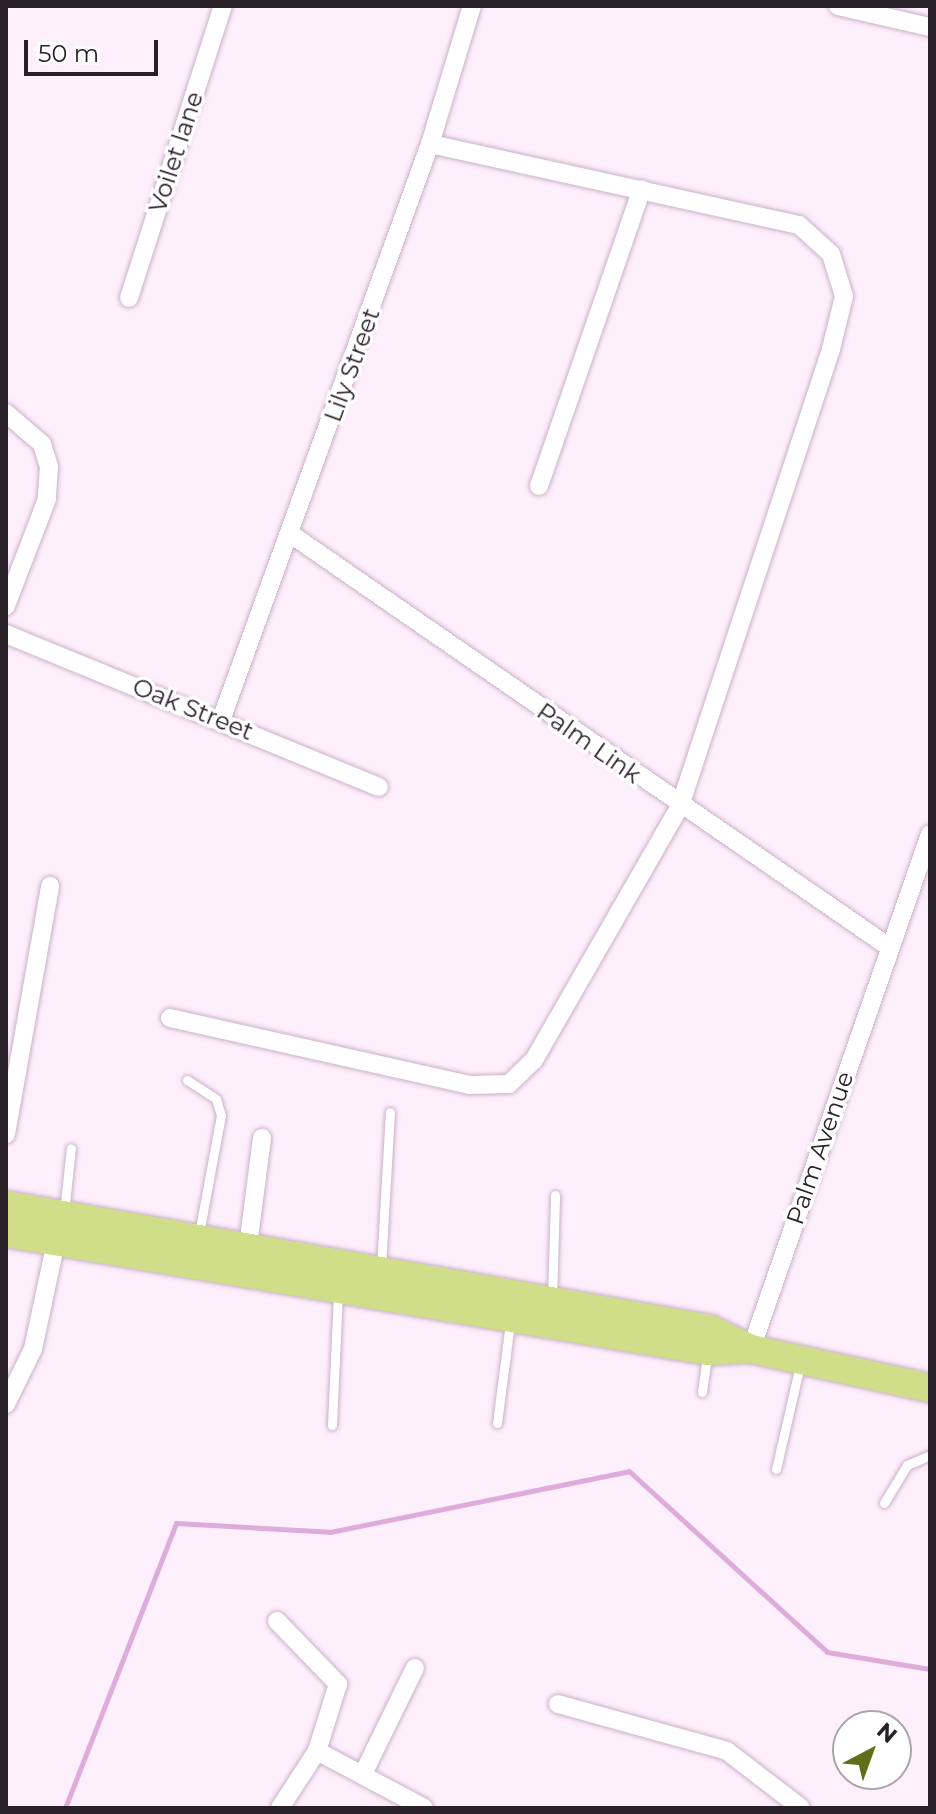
<!DOCTYPE html>
<style>
body{margin:0}
#map{position:relative;width:936px;height:1814px;overflow:hidden;background:#feeffd;font-family:Montserrat,sans-serif}
div>[style]{position:absolute}
.stream>*{height:5px;margin:-2.5px;padding:0 2.5px;transform-origin:2.5px;border-radius:2.5px;background:#deacdb}
.roads{filter:drop-shadow(0 0 2px #c9b1c7) drop-shadow(0 0 2px #c9b1c7)}
.lane>*{height:9px;margin:-4.5px;padding:0 4.5px;transform-origin:4.5px;border-radius:4.5px;background:#fff}
.street>*{height:18px;margin:-9px;padding:0 9px;transform-origin:9px;border-radius:9px;background:#fff}
.primary>*{height:28px;margin:-14px;padding:0 14px;transform-origin:14px;border-radius:14px;background:#d1de89}
span{translate:-50% -50%;white-space:nowrap;text-align:center;line-height:1.15;-webkit-text-stroke:7px #fff;paint-order:stroke}
.street-label{font-size:24px;color:#292028}
.frame{position:absolute;inset:0;border:8px solid #292028;pointer-events:none}
.north{position:absolute;left:832px;top:1710px;width:80px;height:80px;box-sizing:border-box;background:#fff;border:2px solid #a9a6a9;border-radius:50%;rotate:41deg;font-size:22px;font-weight:700;line-height:32px;text-align:center;color:#292028}
.north::after{content:'';display:block;margin:auto;width:28px;height:36px;background:#616e18;clip-path:polygon(50% 0,100% 100%,50% 72%,0 100%)}
.scale{position:absolute;left:24px;top:40px;width:134px;height:36px;box-sizing:border-box;border:4px solid #292028;border-top:0;padding-left:10px;font-size:24px;line-height:28px;white-space:nowrap;color:#292028;-webkit-text-stroke:6px #fff;paint-order:stroke}
</style>
<div id="map">
<div class="stream">
<div style="left:65px;top:1808px;width:306px;rotate:-68.7deg"></div>
<div style="left:176px;top:1523px;width:154px;rotate:3.3deg"></div>
<div style="left:330px;top:1532px;width:305px;rotate:-11.5deg"></div>
<div style="left:629px;top:1471px;width:268px;rotate:42.4deg"></div>
<div style="left:827px;top:1652px;width:104px;rotate:9.4deg"></div>
</div>
<div class="roads">
<div class="lane">
<div style="left:187px;top:1080px;width:35px;rotate:33deg"></div>
<div style="left:216px;top:1099px;width:17px;rotate:73deg"></div>
<div style="left:221px;top:1115px;width:121px;rotate:100.5deg"></div>
<div style="left:64px;top:1212px;width:64px;rotate:-83.8deg"></div>
<div style="left:381px;top:1267px;width:155px;rotate:-86.7deg"></div>
<div style="left:552px;top:1299px;width:104px;rotate:-88.3deg"></div>
<div style="left:702px;top:1392px;width:36px;rotate:-82deg"></div>
<div style="left:497px;top:1423px;width:101px;rotate:-82.6deg"></div>
<div style="left:332px;top:1425px;width:132px;rotate:-87.4deg"></div>
<div style="left:776px;top:1469px;width:107px;rotate:-77deg"></div>
<div style="left:884px;top:1503px;width:44px;rotate:-58.8deg"></div>
<div style="left:907px;top:1465px;width:25px;rotate:-23deg"></div>
</div>
<div class="street">
<div style="left:838px;top:6px;width:94px;rotate:12.9deg"></div>
<div style="left:129px;top:298px;width:307px;rotate:-72.2deg"></div>
<div style="left:6px;top:413px;width:48px;rotate:40.7deg"></div>
<div style="left:42px;top:444px;width:24px;rotate:73deg"></div>
<div style="left:49px;top:467px;width:32px;rotate:94deg"></div>
<div style="left:47px;top:499px;width:115px;rotate:111deg"></div>
<div style="left:539px;top:486px;width:314px;rotate:-70.9deg"></div>
<div style="left:292px;top:535px;width:725px;rotate:34.61deg"></div>
<div style="left:6px;top:634px;width:403px;rotate:22.3deg"></div>
<div style="left:221px;top:720px;width:613px;rotate:-70.06deg"></div>
<div style="left:430px;top:144px;width:144px;rotate:-73.1deg"></div>
<div style="left:170px;top:1018px;width:306px;rotate:12.6deg"></div>
<div style="left:469px;top:1085px;width:40px;rotate:-1.4deg"></div>
<div style="left:509px;top:1084px;width:35px;rotate:-44deg"></div>
<div style="left:534px;top:1060px;width:293px;rotate:-60.1deg"></div>
<div style="left:680px;top:806px;width:481px;rotate:-71.7deg"></div>
<div style="left:831px;top:349px;width:55px;rotate:-76.2deg"></div>
<div style="left:844px;top:296px;width:44px;rotate:-107.2deg"></div>
<div style="left:831px;top:254px;width:43px;rotate:-137.8deg"></div>
<div style="left:799px;top:225px;width:378px;rotate:-167.6deg"></div>
<div style="left:6px;top:1134px;width:252px;rotate:-79.9deg"></div>
<div style="left:248px;top:1246px;width:109px;rotate:-82.6deg"></div>
<div style="left:751px;top:1349px;width:545px;rotate:-70.83deg"></div>
<div style="left:6px;top:1404px;width:61px;rotate:-63.9deg"></div>
<div style="left:33px;top:1349px;width:109px;rotate:-77.9deg"></div>
<div style="left:277px;top:1621px;width:88px;rotate:45.9deg"></div>
<div style="left:338px;top:1684px;width:70px;rotate:107.4deg"></div>
<div style="left:558px;top:1704px;width:175px;rotate:15.5deg"></div>
<div style="left:727px;top:1751px;width:93px;rotate:37.6deg"></div>
<div style="left:363px;top:1774px;width:118px;rotate:-63.9deg"></div>
<div style="left:280px;top:1808px;width:68px;rotate:-57deg"></div>
<div style="left:317px;top:1751px;width:121px;rotate:28deg"></div>
</div>
<div class="primary">
<div style="left:6px;top:1205px;width:715px;rotate:9.99deg"></div>
<div style="left:710px;top:1329px;width:46px;rotate:26deg"></div>
<div style="left:751px;top:1349px;width:183px;rotate:12.3deg"></div>
<div style="left:6px;top:1233px;width:712px;rotate:9.54deg"></div>
<div style="left:708px;top:1351px;width:39px;rotate:-3deg"></div>
</div>
</div>
<div class="street-label">
<span style="left:176px;top:152px;rotate:-72deg">Voilet lane</span>
<span style="left:352px;top:365px;rotate:-70deg">Lily Street</span>
<span style="left:193px;top:709px;rotate:22deg">Oak Street</span>
<span style="left:589px;top:743px;rotate:35deg">Palm Link</span>
<span style="left:820px;top:1148px;rotate:-71deg">Palm Avenue</span>
</div>
<div class="frame"></div>
<div class="north">N</div>
<div class="scale">50 m</div>
</div>
